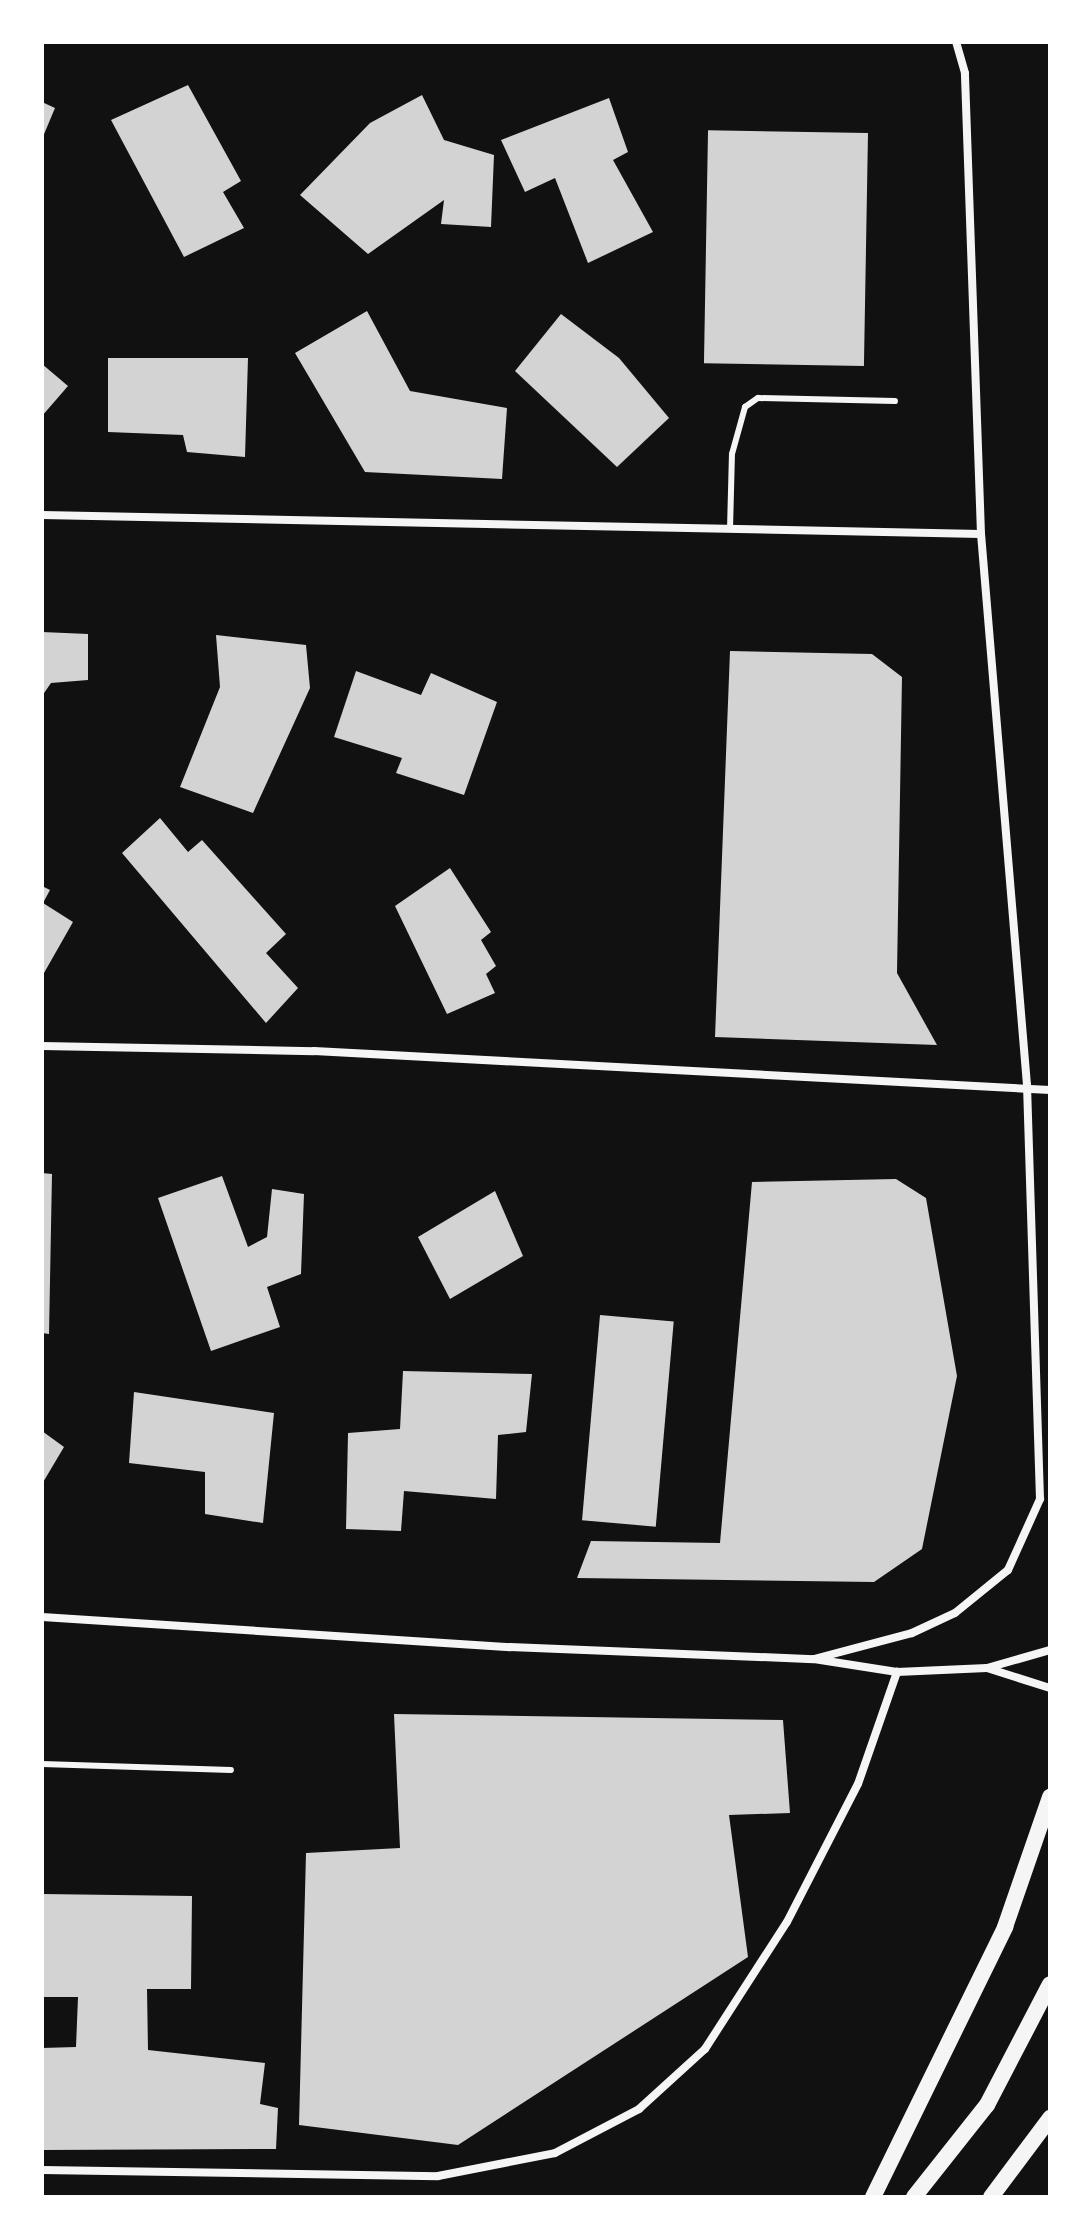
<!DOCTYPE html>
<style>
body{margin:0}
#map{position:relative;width:1092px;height:2239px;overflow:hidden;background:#111;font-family:"Crimson Pro",serif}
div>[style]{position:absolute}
.building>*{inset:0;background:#d3d3d3;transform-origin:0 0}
.service>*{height:6px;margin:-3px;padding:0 3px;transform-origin:3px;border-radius:3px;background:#f5f5f5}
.minor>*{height:8px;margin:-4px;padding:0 4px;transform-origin:4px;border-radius:4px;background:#f5f5f5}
.secondary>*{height:16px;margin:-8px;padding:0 8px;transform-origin:8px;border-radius:8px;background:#f5f5f5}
span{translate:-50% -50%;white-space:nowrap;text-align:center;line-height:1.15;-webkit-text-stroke:6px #fff;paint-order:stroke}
.frame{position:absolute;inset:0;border:44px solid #fff;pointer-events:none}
</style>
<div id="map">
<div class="building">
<div style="clip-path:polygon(188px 85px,241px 181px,223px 192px,244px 228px,184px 257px,111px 120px)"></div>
<div style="clip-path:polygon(422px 95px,444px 140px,494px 155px,491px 227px,441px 224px,444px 200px,368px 254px,300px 195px,370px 123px)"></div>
<div style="clip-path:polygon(609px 98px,628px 152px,613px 160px,653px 232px,588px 263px,555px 178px,525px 192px,501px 140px)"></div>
<div style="clip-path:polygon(42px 102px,55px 108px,42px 139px)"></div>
<div style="left:868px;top:133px;width:233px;height:160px;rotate:91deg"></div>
<div style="clip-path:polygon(367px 311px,410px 391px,507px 408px,502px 479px,365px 472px,295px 353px)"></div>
<div style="clip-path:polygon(561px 314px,619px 358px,669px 418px,617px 467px,515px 371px)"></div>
<div style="clip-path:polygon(108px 358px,248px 358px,245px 457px,187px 452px,183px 435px,108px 432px)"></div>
<div style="clip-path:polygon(42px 364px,68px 386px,42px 416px)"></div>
<div style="clip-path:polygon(42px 632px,88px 634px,88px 680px,51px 683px,42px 696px)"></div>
<div style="clip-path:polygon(216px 635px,306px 645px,310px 688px,253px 813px,180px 787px,220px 687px)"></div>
<div style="clip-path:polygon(730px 651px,872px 654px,902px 677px,897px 973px,937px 1045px,715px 1037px)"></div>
<div style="clip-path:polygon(356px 671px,421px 695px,431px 673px,497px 702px,464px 795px,396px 773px,402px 758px,334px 737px)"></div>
<div style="clip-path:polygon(160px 818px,188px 852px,202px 840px,286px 934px,266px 953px,298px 988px,266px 1023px,122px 853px)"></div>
<div style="clip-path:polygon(450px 868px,491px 932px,481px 940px,496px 966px,486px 974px,495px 993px,447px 1014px,395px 906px)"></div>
<div style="clip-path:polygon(42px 886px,50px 890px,43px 903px,73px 922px,44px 973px)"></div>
<div style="clip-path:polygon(42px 1173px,52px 1174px,49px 1334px,42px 1333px)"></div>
<div style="clip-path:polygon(222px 1176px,248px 1247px,267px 1237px,272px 1189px,304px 1194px,301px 1274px,267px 1287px,280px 1327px,211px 1351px,158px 1198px)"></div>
<div style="clip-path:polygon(896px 1179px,926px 1198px,957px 1376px,922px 1549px,874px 1582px,577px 1578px,591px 1541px,720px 1543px,752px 1182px)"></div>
<div style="clip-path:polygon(495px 1191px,523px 1256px,450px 1299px,418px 1237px)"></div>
<div style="left:600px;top:1315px;width:74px;height:206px;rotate:5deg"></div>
<div style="clip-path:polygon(403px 1371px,532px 1374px,526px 1432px,498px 1435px,496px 1499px,404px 1491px,401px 1531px,346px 1529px,348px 1433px,400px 1429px)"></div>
<div style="clip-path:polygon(134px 1392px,274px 1413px,263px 1523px,205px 1514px,205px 1472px,129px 1463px)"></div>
<div style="clip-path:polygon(42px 1431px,64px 1447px,42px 1484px)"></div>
<div style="clip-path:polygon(394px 1714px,783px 1720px,790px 1813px,729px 1815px,748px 1957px,458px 2145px,299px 2125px,306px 1853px,400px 1848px)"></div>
<div style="clip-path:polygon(42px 1894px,192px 1896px,191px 1989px,147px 1989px,148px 2050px,265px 2063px,260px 2104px,278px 2108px,276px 2149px,42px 2150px,42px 2048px,76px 2047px,78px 1997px,42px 1997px)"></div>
</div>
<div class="service">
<div style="left:730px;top:529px;width:75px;rotate:-88.5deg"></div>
<div style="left:732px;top:454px;width:49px;rotate:-74.5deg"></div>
<div style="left:745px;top:407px;width:16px;rotate:-35deg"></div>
<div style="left:758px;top:398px;width:137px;rotate:1.3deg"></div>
<div style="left:42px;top:1764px;width:189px;rotate:1.8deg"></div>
</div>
<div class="minor">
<div style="left:42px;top:515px;width:939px;rotate:1.16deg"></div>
<div style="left:42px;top:1046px;width:272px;rotate:1.1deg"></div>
<div style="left:314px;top:1051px;width:737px;rotate:3.03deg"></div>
<div style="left:42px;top:1617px;width:469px;rotate:3.7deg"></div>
<div style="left:510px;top:1647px;width:304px;rotate:2.3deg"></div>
<div style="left:814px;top:1659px;width:84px;rotate:8.9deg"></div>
<div style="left:897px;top:1672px;width:90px;rotate:-2.5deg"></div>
<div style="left:987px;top:1668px;width:66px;rotate:-15.9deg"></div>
<div style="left:814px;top:1659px;width:101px;rotate:-14.9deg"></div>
<div style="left:912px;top:1633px;width:47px;rotate:-24.9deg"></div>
<div style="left:955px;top:1613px;width:68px;rotate:-39.1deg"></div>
<div style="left:1008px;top:1570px;width:78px;rotate:-65.7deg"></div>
<div style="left:1040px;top:1499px;width:414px;rotate:-91.8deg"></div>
<div style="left:1027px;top:1085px;width:553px;rotate:-94.77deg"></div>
<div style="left:981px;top:534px;width:461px;rotate:-92deg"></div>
<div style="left:965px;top:73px;width:32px;rotate:-106deg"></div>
<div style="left:987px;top:1668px;width:66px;rotate:17.6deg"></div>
<div style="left:42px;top:2170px;width:396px;rotate:0.9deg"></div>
<div style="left:438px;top:2176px;width:119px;rotate:-11.1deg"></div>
<div style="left:555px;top:2153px;width:95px;rotate:-27.6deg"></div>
<div style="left:639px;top:2109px;width:89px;rotate:-42.3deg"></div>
<div style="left:705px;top:2049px;width:151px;rotate:-57.2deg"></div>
<div style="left:787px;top:1922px;width:155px;rotate:-62.8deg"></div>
<div style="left:858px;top:1784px;width:119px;rotate:-70.8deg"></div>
</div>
<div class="secondary">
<div style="left:873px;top:2197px;width:301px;rotate:-63.9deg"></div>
<div style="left:1005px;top:1927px;width:138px;rotate:-70.9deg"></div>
<div style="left:914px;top:2197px;width:117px;rotate:-51.6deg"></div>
<div style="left:987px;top:2105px;width:136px;rotate:-62.5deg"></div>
<div style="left:991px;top:2197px;width:99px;rotate:-53.2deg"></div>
</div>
<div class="frame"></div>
</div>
